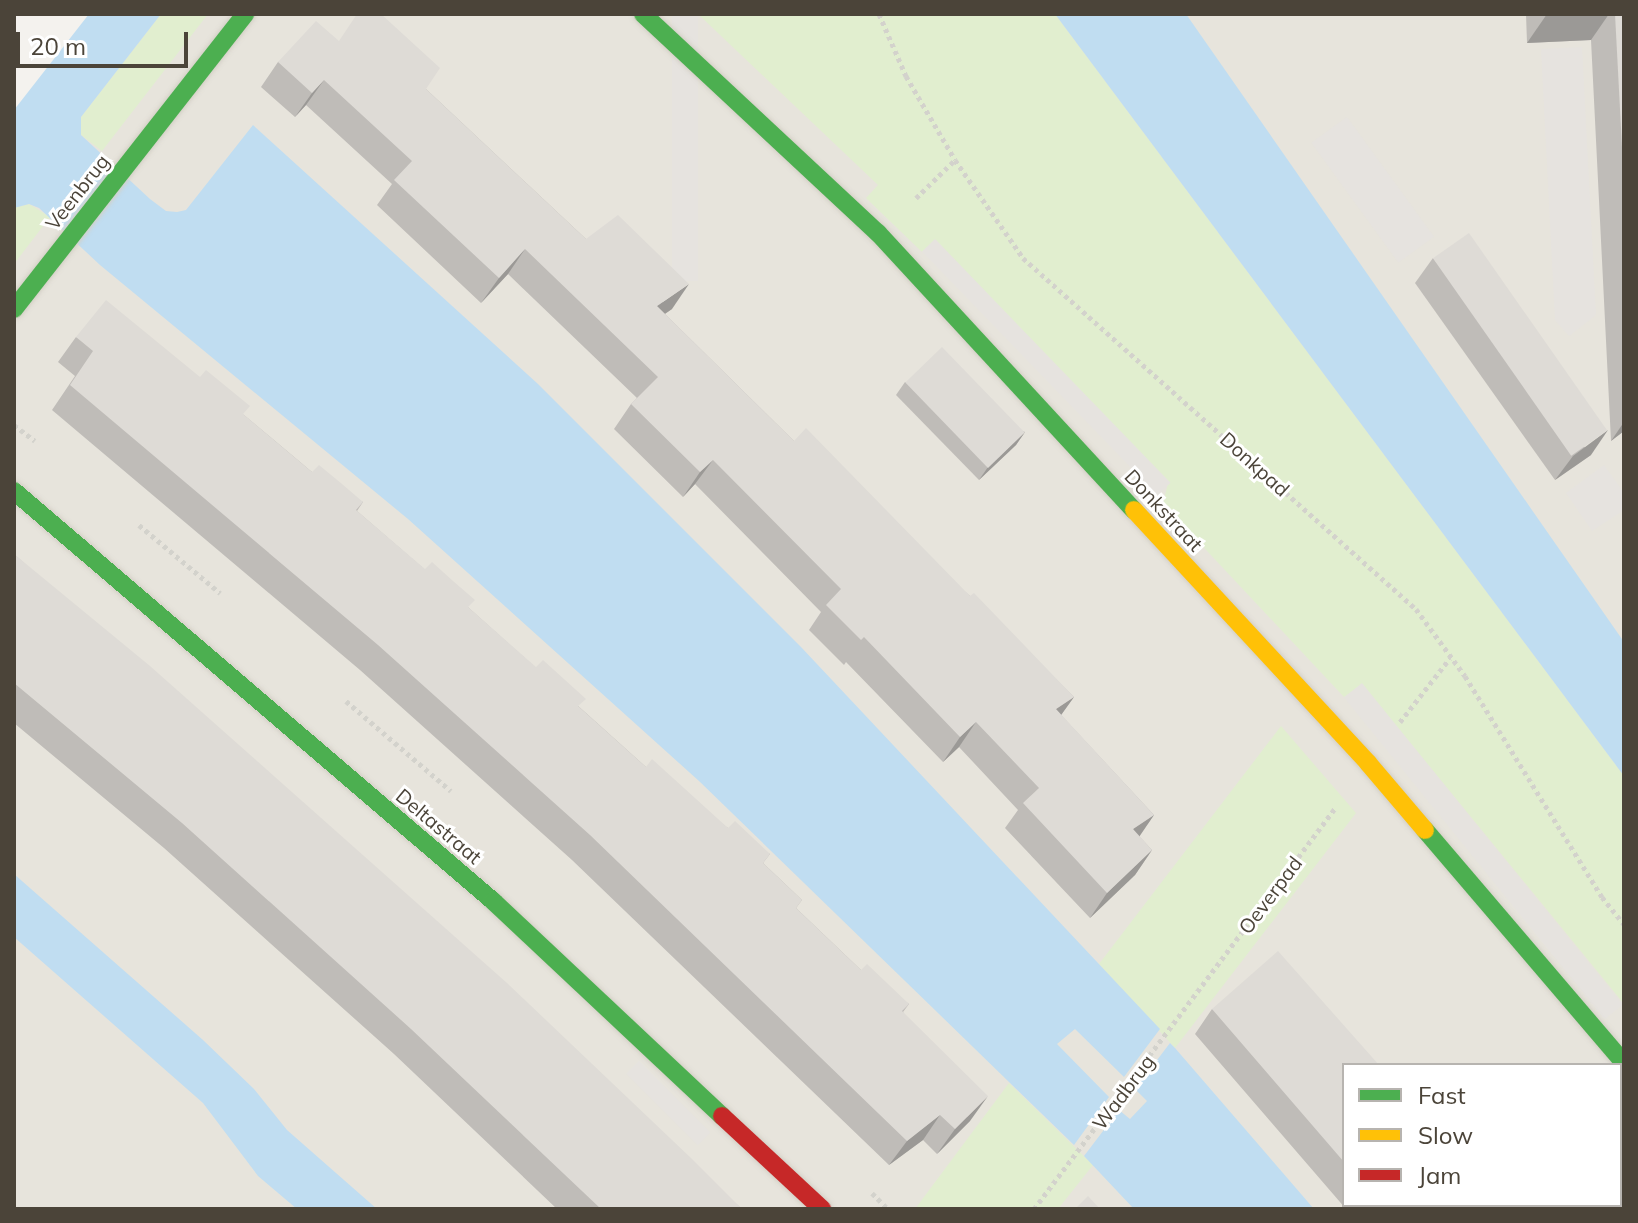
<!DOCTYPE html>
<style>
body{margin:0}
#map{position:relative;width:1638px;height:1223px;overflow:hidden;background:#f4f2ee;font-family:Mulish,sans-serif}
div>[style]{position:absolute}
.residential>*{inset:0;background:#e7e4dc}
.green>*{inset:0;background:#e1eecf}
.parking>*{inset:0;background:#e6e3df;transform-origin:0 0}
.water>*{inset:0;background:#c0ddf1}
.path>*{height:5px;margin-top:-2.5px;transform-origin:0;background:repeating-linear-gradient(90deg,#d3d2cc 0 4px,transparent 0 8px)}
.roads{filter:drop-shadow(0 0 2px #d3cfc5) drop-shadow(0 0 2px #d3cfc5)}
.fast>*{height:18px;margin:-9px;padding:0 9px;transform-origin:9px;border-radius:9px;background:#4caf50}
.slow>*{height:18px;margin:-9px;padding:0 9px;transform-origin:9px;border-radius:9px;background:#ffc107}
.jam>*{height:18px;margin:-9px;padding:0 9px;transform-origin:9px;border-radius:9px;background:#c62828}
.wall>*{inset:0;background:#bfbcb8}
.shaded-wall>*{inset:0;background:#9b9996}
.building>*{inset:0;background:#dedbd6;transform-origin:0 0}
span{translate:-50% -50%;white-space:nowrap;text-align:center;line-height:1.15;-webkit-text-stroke:6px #fff;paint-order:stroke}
.street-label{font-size:20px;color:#4b4439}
.frame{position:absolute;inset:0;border:16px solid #4b4439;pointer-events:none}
.legend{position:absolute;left:1342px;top:1063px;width:280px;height:144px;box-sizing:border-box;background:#fff;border:2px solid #b7b4b0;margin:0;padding:10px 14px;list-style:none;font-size:24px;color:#4b4439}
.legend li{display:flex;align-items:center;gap:16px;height:40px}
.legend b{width:40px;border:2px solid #b7b4b0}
.scale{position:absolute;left:16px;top:32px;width:172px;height:36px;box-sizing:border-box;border:4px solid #4b4439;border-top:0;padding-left:10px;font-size:24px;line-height:28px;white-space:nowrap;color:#4b4439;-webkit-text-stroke:6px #fff;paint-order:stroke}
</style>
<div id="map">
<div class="residential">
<div style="clip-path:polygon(evenodd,134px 14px,1624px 14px,1624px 1209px,14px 1209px,14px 176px,134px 14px,1344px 1065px,1620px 1065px,1620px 1205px,1344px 1205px,1344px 1065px)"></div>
</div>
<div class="green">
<div style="clip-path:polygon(161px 14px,208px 14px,102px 151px,81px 135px,81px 117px)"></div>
<div style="clip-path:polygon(698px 14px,1055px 14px,1624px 776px,1624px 1004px,1362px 684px,1344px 697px,1163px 504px,1168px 483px,936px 240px,922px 252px,866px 198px,878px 185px)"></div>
<div style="clip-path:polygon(29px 204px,50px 217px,14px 264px,14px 208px)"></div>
<div style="clip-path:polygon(1281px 726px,1356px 813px,1175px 1048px,1099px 964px)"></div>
<div style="clip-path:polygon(1009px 1083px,1093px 1165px,1058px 1209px,915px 1209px)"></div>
</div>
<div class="parking">
<div style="left:672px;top:14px;width:26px;height:267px"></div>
<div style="clip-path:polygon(1582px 47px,1596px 315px,1569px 336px,1555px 320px,1541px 49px)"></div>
<div style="left:1347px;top:117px;width:148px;height:44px;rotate:54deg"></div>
<div style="left:935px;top:239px;width:339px;height:18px;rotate:46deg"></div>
<div style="clip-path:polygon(1604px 465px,1624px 493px,1624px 510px,1592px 531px,1566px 493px)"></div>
<div style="left:1362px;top:683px;width:414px;height:23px;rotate:51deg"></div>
<div style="left:639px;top:1061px;width:101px;height:18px;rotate:45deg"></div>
</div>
<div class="water">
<div style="clip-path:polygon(89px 14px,161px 14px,81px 117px,81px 135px,150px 199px,166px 211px,177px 212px,186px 210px,253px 125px,538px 384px,801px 647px,1160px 1029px,1124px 1077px,1075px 1029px,1057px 1044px,1109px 1097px,1074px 1145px,699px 781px,408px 519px,100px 265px,39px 208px,29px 204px,14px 208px,14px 110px)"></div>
<div style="clip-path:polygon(1055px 14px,1186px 14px,1624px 642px,1624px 776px)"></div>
<div style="clip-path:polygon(14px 874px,203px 1040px,254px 1089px,287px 1130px,377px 1209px,297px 1209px,258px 1176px,203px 1103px,14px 937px)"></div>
<div style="clip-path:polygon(1170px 1043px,1175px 1048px,1314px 1209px,1134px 1209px,1084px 1156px,1119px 1110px,1130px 1119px,1147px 1101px,1135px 1089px)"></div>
</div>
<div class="path">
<div style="left:879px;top:14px;width:68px;rotate:66.5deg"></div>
<div style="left:906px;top:76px;width:97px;rotate:59.7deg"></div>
<div style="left:955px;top:160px;width:119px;rotate:55.2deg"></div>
<div style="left:1023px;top:258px;width:527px;rotate:41.77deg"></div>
<div style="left:1416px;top:609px;width:83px;rotate:53.8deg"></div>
<div style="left:1465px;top:676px;width:260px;rotate:58.2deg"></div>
<div style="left:1602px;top:897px;width:35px;rotate:51deg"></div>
<div style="left:916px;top:198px;width:54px;rotate:-44.3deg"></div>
<div style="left:14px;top:425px;width:26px;rotate:37deg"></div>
<div style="left:139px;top:525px;width:106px;rotate:40deg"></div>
<div style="left:346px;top:701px;width:138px;rotate:40.6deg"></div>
<div style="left:1400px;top:722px;width:81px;rotate:-52deg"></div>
<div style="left:872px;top:1193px;width:23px;rotate:45deg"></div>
<div style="left:1034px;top:1209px;width:503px;rotate:-53.08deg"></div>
</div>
<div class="roads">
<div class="fast">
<div style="left:643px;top:14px;width:321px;rotate:43deg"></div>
<div style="left:878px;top:233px;width:377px;rotate:47.3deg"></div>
<div style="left:14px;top:309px;width:375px;rotate:-51.9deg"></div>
<div style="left:14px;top:491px;width:631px;rotate:40.56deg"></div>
<div style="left:493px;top:901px;width:314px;rotate:43.2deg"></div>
<div style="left:1425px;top:830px;width:306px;rotate:49.5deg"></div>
</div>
<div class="slow">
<div style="left:1134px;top:510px;width:345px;rotate:47.2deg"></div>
<div style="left:1368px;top:763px;width:88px;rotate:49.6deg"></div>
</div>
<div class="jam">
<div style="left:722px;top:1116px;width:137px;rotate:42.9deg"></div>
</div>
</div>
<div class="wall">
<div style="clip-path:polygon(1526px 14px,1624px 14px,1624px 431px,1611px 441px,1591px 40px,1527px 43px)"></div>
<div style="clip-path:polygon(338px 41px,426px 89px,586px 239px,672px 309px,665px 314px,794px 441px,970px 596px,1074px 697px,1061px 715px,1154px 815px,1139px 836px,1152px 850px,1135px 875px,1090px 918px,1005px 828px,1018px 810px,959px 747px,943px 762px,846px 662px,844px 665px,809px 630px,821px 612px,695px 484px,683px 497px,614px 429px,631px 404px,637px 398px,508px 274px,481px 303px,377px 205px,392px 184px,306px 105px,295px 117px,261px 87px,278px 62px)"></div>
<div style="clip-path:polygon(1433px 258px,1591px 455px,1555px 480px,1415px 283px)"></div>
<div style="clip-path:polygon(76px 337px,244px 415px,312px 472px,363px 502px,357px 511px,469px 608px,646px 767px,728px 828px,770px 854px,763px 863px,802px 900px,796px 908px,861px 970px,909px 1004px,903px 1012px,970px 1121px,937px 1154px,923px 1140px,889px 1165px,572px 860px,360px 670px,52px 410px,75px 376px,58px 362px)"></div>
<div style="clip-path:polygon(905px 382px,1025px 432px,1016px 445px,979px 480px,896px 395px)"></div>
<div style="clip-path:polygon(14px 554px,742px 1209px,557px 1209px,394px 1054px,164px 848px,14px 723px)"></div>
<div style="clip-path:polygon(1212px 1009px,1344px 1065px,1344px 1205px,1501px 1205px,1504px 1209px,1346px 1209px,1195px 1034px)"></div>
</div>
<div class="shaded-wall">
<div style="clip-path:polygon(1547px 14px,1609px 14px,1591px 40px,1527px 43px)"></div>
<div style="clip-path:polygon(324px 80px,306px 105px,295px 117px,312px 93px)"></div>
<div style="clip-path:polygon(525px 249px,508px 274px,481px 303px,499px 278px)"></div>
<div style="clip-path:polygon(689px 284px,672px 309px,639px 331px,657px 306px)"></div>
<div style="clip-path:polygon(1624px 422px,1624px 431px,1611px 441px)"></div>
<div style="clip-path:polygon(1608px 430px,1591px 455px,1555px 480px,1573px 456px)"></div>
<div style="clip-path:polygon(1025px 432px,1016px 445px,979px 480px,988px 467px)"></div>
<div style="clip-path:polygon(713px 460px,695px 484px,683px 497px,700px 472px)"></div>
<div style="clip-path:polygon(1074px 697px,1056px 722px,1056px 709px)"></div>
<div style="clip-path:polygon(976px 722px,959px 747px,943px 762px,960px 737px)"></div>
<div style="clip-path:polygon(1154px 815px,1137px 840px,1133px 829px)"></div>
<div style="clip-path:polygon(1152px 850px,1135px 875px,1090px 918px,1107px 893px)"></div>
<div style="clip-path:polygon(988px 1096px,970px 1121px,937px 1154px,955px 1129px)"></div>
<div style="clip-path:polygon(940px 1115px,923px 1140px,889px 1165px,907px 1141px)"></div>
</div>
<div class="building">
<div style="clip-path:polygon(357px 14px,381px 14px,440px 68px,426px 89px,586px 239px,618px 215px,689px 284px,657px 306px,794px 441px,806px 428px,970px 596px,974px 593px,1074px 697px,1056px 709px,1154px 815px,1133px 829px,1152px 850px,1107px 893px,1023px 803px,1039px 788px,976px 722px,960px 737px,864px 637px,861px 640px,826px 605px,841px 589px,713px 460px,700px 472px,631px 404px,658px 377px,525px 249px,499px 278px,394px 180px,412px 161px,324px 80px,312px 93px,278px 62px,316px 21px,339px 41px)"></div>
<div style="clip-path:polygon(1615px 14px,1624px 14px,1624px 185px)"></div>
<div style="left:1469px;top:233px;width:241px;height:44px;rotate:55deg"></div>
<div style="clip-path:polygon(106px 300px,200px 377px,206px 370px,250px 406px,243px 414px,312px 472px,319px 465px,342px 484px,363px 502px,356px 510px,425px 569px,432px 562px,453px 581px,475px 600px,468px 607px,536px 667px,543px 660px,586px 699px,578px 706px,646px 767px,652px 759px,728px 828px,735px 821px,770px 854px,763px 863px,802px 900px,796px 908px,861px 970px,867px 964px,909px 1004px,902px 1011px,988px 1096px,955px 1129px,940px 1115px,907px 1141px,590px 835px,378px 645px,70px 385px,93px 351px,76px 337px)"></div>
<div style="left:942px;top:347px;width:119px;height:51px;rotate:46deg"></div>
<div style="clip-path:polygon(14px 554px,150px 666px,507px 983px,692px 1159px,742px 1209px,601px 1209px,411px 1029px,182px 823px,14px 683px)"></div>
<div style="clip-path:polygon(1278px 951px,1379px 1065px,1344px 1065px,1344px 1162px,1212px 1009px)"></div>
<div style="clip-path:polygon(1088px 1196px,1100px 1209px,1075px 1209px)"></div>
<div style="left:1381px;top:1205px;width:120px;height:6px"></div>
</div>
<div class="street-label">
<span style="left:77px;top:192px;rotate:-52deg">Veenbrug</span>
<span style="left:1255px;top:464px;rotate:42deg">Donkpad</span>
<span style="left:1164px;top:510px;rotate:47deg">Donkstraat</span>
<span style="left:439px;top:826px;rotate:40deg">Deltastraat</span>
<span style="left:1270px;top:895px;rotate:-53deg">Oeverpad</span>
<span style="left:1123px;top:1092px;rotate:-53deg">Wadbrug</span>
</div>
<div class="frame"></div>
<ul class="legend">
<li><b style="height:10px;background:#4caf50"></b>Fast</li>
<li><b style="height:10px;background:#ffc107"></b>Slow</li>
<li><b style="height:10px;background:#c62828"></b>Jam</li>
</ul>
<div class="scale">20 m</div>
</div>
